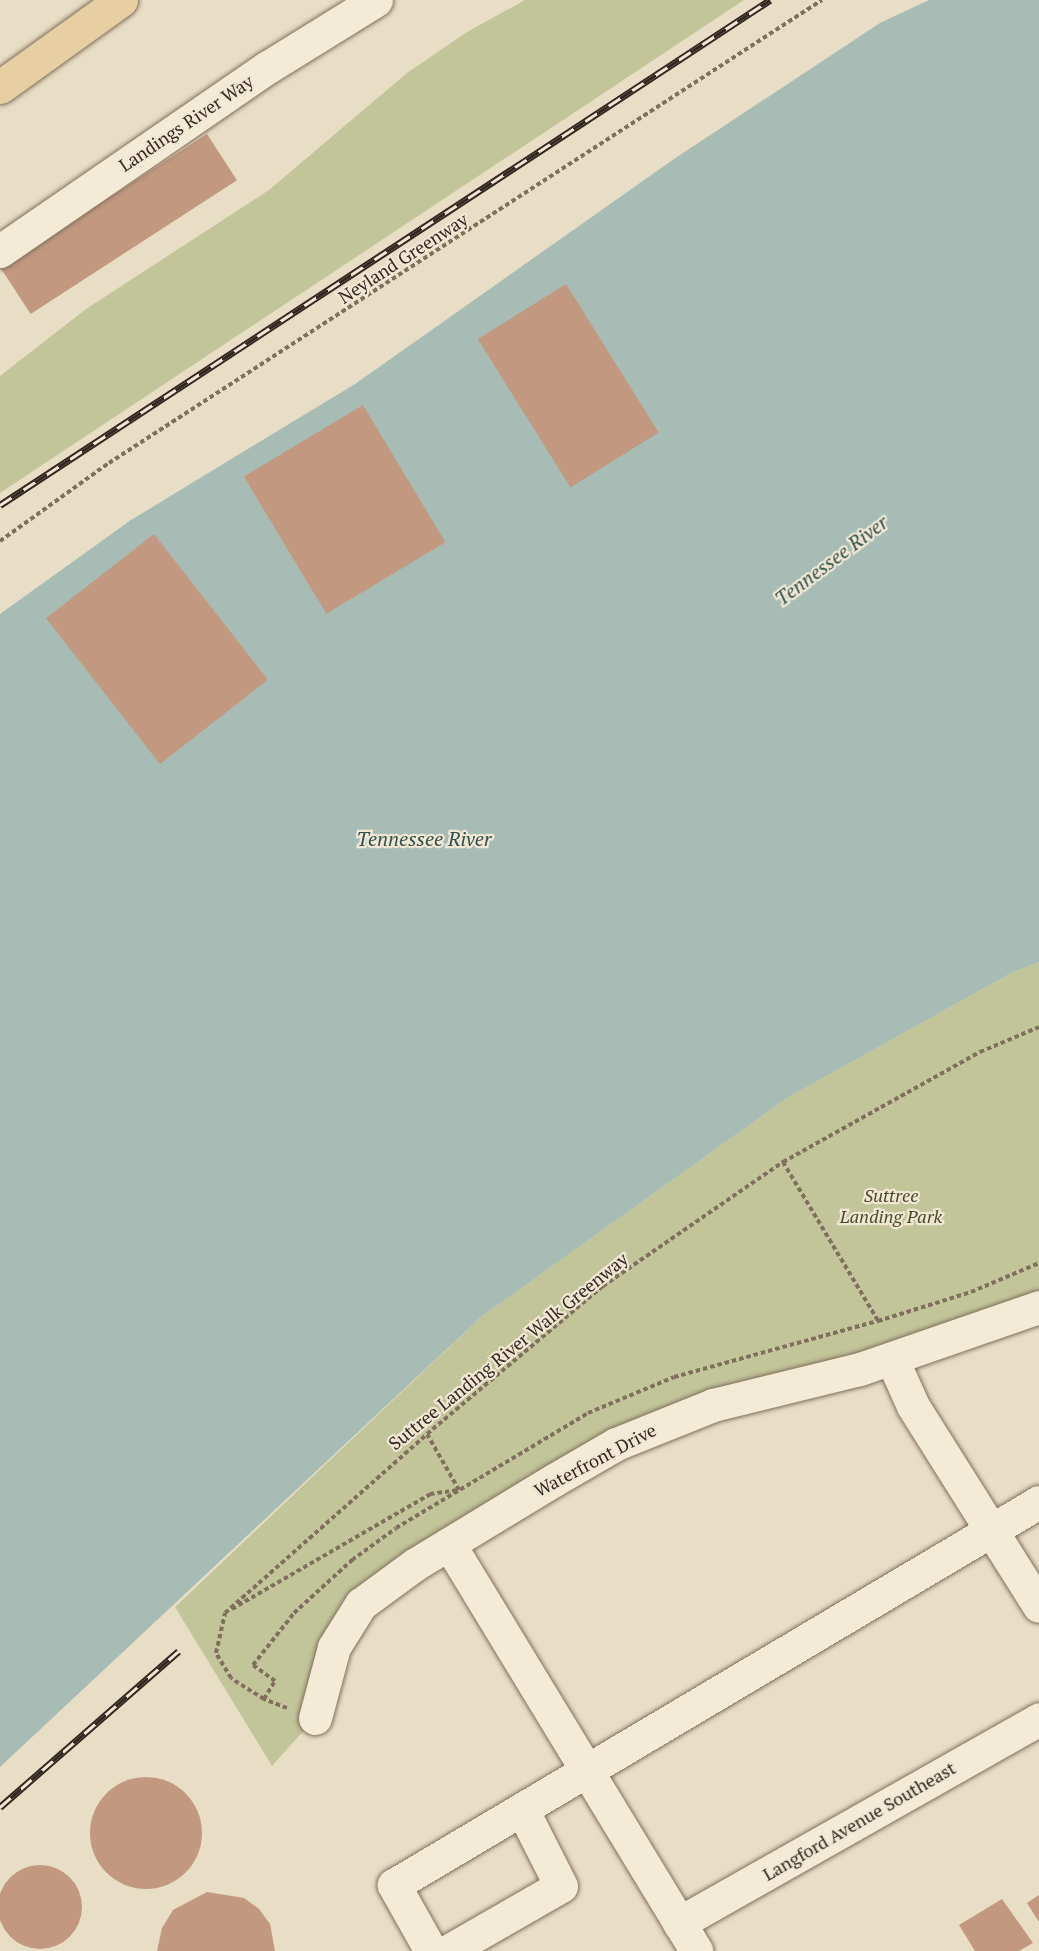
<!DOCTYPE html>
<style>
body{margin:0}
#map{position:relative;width:1039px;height:1951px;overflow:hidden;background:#e8ddc5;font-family:"PT Serif",serif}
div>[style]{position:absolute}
.green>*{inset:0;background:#c2c59a}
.water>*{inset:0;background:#a6bcb5}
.building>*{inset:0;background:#c29980;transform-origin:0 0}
.round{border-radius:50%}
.path>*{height:4px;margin-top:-2px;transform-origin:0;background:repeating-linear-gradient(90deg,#816f5d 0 4.5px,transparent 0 7.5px)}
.roads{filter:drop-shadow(0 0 2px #816f5d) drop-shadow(0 0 2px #816f5d)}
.minor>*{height:33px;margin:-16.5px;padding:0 16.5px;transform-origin:16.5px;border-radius:16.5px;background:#f4ebd7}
.major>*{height:33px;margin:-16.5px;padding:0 16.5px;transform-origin:16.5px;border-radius:16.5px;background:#e7cfa1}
.rail>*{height:7px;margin-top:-3.5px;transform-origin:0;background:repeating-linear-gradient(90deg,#f1e7d4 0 14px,#33281f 0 28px);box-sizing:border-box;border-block:2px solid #33281f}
span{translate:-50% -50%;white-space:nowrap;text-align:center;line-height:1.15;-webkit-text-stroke:4.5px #f1e7d4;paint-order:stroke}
.street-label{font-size:18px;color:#33281f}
.park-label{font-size:18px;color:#454d28;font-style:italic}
.water-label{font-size:20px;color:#30514e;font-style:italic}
</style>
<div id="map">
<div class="green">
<div style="clip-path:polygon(525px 0,744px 0,0 493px,0 376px,86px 309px,269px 190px,407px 73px,467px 32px)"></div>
<div style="clip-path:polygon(1039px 962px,1039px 1307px,713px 1405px,361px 1604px,315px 1718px,272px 1766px,175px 1607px,481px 1317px,787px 1098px,1011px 973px)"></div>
</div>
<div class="water">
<div style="clip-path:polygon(929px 0,1039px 0,1039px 962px,1011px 973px,787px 1098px,481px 1317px,0 1767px,0 614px,131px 520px,355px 384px,674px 159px,880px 23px)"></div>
</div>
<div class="building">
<div style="left:207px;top:134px;width:55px;height:246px;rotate:57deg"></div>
<div style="left:566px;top:284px;width:175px;height:104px;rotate:58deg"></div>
<div style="left:363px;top:405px;width:160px;height:139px;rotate:59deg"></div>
<div style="left:154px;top:534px;width:185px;height:137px;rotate:52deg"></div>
<div class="round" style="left:90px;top:1777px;width:112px;height:112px"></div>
<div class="round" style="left:-2px;top:1865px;width:84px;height:84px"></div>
<div style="clip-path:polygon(207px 1892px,244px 1898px,259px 1909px,270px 1924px,275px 1951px,157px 1951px,162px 1928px,173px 1910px)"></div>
<div style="clip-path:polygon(1039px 1895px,1039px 1922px,1027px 1903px)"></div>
<div style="clip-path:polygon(1002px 1899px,1033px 1943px,1019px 1951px,975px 1951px,959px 1925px)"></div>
</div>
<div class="path">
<div style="left:0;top:541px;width:134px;rotate:-35.6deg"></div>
<div style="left:109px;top:463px;width:850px;rotate:-33deg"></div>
<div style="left:783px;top:1162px;width:185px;rotate:59.1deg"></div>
<div style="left:232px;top:1609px;width:229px;rotate:-30.1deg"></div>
<div style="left:430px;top:1494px;width:29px;rotate:-8deg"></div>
<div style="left:459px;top:1490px;width:64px;rotate:-119.7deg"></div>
<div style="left:264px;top:1699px;width:21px;rotate:-59deg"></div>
<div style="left:275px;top:1681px;width:27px;rotate:-144deg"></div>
<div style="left:253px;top:1665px;width:66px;rotate:-51.7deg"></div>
<div style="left:294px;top:1613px;width:79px;rotate:-42.4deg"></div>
<div style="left:352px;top:1560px;width:54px;rotate:-36deg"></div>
<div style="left:396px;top:1528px;width:224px;rotate:-30.9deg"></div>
<div style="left:588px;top:1413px;width:93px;rotate:-22.7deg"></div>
<div style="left:674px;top:1377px;width:212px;rotate:-15.4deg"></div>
<div style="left:878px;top:1321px;width:97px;rotate:-17.3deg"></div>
<div style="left:971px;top:1292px;width:74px;rotate:-23.1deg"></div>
<div style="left:287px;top:1708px;width:25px;rotate:-159deg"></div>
<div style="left:264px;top:1699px;width:39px;rotate:-148deg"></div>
<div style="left:231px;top:1678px;width:29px;rotate:-121deg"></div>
<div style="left:216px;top:1653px;width:41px;rotate:-77.3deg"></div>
<div style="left:225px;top:1613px;width:270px;rotate:-41.5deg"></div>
<div style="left:427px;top:1434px;width:230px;rotate:-40.1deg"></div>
<div style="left:603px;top:1286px;width:219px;rotate:-34.6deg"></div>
<div style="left:783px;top:1162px;width:226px;rotate:-29.2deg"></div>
<div style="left:980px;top:1052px;width:64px;rotate:-23deg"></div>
</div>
<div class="roads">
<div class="minor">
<div style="left:0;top:251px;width:325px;rotate:-34.5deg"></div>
<div style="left:268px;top:67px;width:127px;rotate:-31.8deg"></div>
<div style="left:892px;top:1359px;width:51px;rotate:65.9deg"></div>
<div style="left:913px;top:1406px;width:236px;rotate:57.8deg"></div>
<div style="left:449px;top:1544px;width:476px;rotate:58.7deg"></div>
<div style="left:315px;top:1718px;width:73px;rotate:-75deg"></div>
<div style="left:334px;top:1647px;width:51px;rotate:-57.9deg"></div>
<div style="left:361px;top:1604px;width:66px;rotate:-36.3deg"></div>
<div style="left:414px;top:1565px;width:164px;rotate:-31.3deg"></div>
<div style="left:554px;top:1480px;width:72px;rotate:-30.1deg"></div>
<div style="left:616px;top:1444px;width:105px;rotate:-21.9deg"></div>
<div style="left:713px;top:1405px;width:151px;rotate:-13.8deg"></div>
<div style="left:860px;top:1369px;width:189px;rotate:-19.1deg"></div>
<div style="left:679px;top:1923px;width:414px;rotate:-29.5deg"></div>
<div style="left:431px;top:1951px;width:76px;rotate:-119.3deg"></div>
<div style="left:394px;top:1885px;width:750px;rotate:-30.7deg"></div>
<div style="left:448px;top:1951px;width:130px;rotate:-29.9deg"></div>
<div style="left:561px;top:1886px;width:86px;rotate:-116.9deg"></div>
</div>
<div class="major">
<div style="left:0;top:87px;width:149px;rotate:-35.7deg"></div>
</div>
</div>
<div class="rail">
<div style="left:0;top:505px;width:921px;rotate:-33.26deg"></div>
<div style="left:0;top:1807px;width:237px;rotate:-41.1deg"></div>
</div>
<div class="street-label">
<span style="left:186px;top:123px;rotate:-34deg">Landings River Way</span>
<span style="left:403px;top:258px;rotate:-33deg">Neyland Greenway</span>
<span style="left:508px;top:1351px;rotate:-39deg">Suttree Landing River Walk Greenway</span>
<span style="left:595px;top:1460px;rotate:-28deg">Waterfront Drive</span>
<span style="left:859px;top:1821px;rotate:-30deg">Langford Avenue Southeast</span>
</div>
<div class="park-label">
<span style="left:891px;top:1206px">Suttree<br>Landing Park</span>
</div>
<div class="water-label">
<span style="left:831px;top:560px;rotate:-37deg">Tennessee River</span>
<span style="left:424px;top:838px">Tennessee River</span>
</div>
</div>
